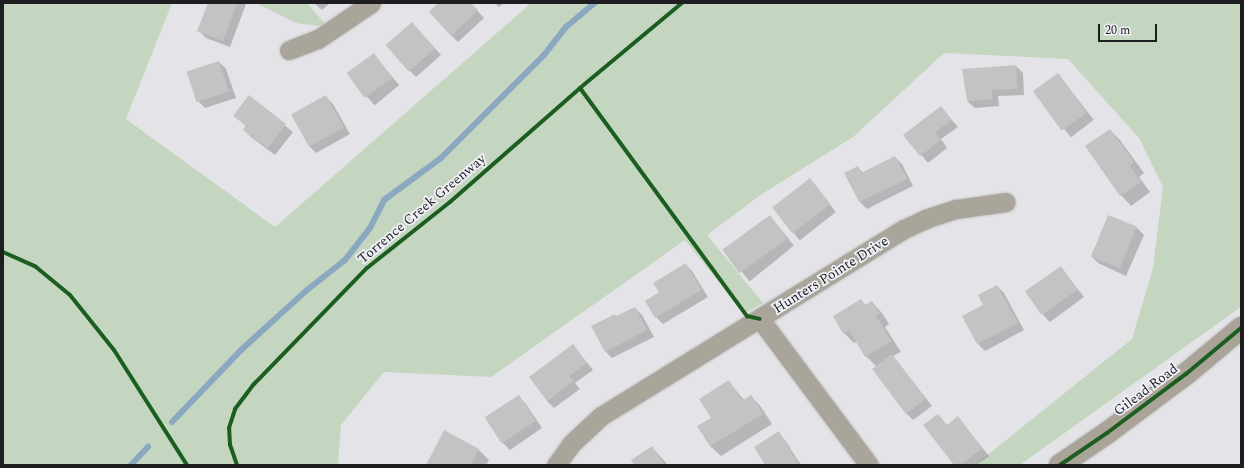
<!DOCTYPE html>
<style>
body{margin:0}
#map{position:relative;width:1244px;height:468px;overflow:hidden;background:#e4e4e8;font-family:Spectral,serif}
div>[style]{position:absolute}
.green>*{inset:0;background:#c4d6c0}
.shadow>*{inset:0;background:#0003;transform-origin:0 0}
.stream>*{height:6px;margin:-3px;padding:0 3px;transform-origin:3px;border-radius:3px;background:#8aa9c1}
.building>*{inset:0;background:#c4c3c4;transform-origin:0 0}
.roads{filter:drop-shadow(0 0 1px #c1c1c3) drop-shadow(0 0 1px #c1c1c3)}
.minor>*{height:19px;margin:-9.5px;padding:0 9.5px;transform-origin:9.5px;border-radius:9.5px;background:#aaa59b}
.secondary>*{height:22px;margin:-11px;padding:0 11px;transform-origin:11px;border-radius:11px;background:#a9a398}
.cycleway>*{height:4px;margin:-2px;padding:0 2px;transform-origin:2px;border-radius:2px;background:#1b5e20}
span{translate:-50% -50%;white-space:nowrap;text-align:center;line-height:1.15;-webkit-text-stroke:3.5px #f0f1f7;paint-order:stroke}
.street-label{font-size:14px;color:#1e1e21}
.frame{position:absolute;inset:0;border:4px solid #1e1e21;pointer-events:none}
.scale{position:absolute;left:1098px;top:24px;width:59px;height:18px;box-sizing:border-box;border:2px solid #1e1e21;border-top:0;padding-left:5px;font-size:12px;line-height:14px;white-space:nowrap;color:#1e1e21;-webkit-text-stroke:3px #f0f1f7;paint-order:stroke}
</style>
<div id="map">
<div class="green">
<div style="clip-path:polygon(3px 3px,172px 3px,126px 119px,275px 227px,531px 3px,1241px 3px,1241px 307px,1020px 465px,975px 465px,1132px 339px,1153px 268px,1163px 187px,1139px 138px,1068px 59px,944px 53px,853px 137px,762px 194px,707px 235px,763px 303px,744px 314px,685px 240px,491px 377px,384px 372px,341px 425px,338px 465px,3px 465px)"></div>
<div style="clip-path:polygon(256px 3px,307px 3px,326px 25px,317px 26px,296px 23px)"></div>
</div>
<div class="shadow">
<div style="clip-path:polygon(209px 3px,246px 4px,230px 47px,206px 38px,199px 31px)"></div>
<div style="clip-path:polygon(314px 3px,330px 3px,322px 10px)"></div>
<div style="clip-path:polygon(440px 3px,470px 3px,484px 18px,458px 42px,451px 35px)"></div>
<div style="clip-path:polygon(494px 3px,504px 3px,499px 7px)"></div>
<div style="clip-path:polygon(412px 23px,441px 55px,416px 77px,409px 70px)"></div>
<div style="left:374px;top:55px;width:39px;height:32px;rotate:50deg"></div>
<div style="clip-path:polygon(219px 62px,226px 69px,236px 98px,205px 108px,198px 101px)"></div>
<div style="clip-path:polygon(1016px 66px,1023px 73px,1024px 95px,998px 96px,999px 106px,975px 108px,967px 101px)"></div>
<div style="left:1058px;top:74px;width:58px;height:29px;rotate:52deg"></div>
<div style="clip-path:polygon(249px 97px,293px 132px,275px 155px,251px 137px,244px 130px,246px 126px,234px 116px)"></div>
<div style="clip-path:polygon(326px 97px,333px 104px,350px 134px,316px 153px,309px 146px,293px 115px)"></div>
<div style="clip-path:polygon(941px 108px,958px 127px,941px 139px,947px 148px,928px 163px,905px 135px)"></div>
<div style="clip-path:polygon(1110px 130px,1120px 140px,1144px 173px,1139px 177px,1150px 192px,1131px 206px,1121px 195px,1086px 146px)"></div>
<div style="clip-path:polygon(895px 157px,902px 164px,913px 186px,867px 209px,860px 202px,845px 173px,858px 167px,863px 173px)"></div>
<div style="left:810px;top:179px;width:42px;height:46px;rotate:52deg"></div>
<div style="left:770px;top:216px;width:38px;height:57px;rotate:51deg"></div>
<div style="clip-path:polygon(1109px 216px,1137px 228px,1144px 235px,1126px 276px,1098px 263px,1091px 256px)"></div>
<div style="clip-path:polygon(685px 264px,692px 271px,708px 297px,663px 324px,656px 317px,646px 301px,660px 293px)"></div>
<div style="clip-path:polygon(1061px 268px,1084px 297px,1050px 322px,1043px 315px)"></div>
<div style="clip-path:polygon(997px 286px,1004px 293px,1024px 330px,985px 351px,978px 344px,963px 317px,984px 305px)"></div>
<div style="clip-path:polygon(860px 300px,866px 306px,872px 302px,882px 313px,889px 324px,885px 327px,901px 352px,893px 356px,932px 406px,913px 420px,906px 413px,876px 366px,866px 356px,857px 342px,854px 343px,844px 333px,834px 317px)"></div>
<div style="clip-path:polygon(635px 308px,642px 315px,654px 337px,612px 358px,605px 351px,617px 317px)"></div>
<div style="clip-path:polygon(573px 345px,593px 370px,575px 383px,580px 389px,554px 408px,547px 401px)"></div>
<div style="clip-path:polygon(729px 382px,744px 400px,751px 396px,761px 407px,772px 424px,721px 456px,710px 446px,698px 427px,712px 418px)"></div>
<div style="clip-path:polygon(519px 397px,526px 404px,542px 428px,510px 450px,503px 443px,487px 418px)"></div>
<div style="clip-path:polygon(938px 415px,947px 426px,958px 418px,989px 456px,976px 465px,955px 465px)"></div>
<div style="clip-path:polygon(445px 432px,479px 450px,489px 460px,486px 465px,427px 465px)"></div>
<div style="clip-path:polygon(778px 433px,785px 440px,801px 465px,766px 465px)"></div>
<div style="clip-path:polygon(652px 447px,668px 465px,635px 465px)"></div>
</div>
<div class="stream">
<div style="left:172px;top:422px;width:100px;rotate:-46.2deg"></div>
<div style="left:241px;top:350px;width:89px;rotate:-42.3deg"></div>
<div style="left:307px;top:290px;width:48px;rotate:-38.3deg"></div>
<div style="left:345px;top:260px;width:41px;rotate:-52deg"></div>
<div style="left:370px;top:228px;width:31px;rotate:-63deg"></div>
<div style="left:384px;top:200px;width:71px;rotate:-36.4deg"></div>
<div style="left:441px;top:158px;width:146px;rotate:-45deg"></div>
<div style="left:544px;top:55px;width:36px;rotate:-52deg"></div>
<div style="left:566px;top:27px;width:38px;rotate:-40deg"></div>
<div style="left:131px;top:465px;width:25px;rotate:-47deg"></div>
</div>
<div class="building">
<div style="clip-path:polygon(208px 3px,237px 3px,223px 41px,197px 31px)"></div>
<div style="clip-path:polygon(438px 3px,471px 3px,478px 10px,451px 36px,429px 12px)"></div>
<div style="left:412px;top:22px;width:35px;height:35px;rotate:49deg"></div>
<div style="left:374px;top:53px;width:31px;height:34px;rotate:54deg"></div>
<div style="left:219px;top:61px;width:32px;height:34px;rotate:72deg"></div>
<div style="clip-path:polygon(1016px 65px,1017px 89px,991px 90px,993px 99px,967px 101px,962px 69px)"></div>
<div style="left:1058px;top:73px;width:49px;height:31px;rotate:54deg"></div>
<div style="clip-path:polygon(249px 95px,286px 124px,268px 148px,243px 130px,246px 125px,233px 116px)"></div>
<div style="left:326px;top:95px;width:37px;height:40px;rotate:61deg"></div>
<div style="clip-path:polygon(941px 106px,952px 120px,935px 132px,941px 140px,920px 156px,903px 135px)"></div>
<div style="clip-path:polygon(1110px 129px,1134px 162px,1130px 166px,1141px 182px,1120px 196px,1085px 146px)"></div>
<div style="clip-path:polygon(895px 156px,907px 179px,859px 202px,844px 173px,858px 166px,861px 173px)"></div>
<div style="left:810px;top:178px;width:33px;height:48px;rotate:52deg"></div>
<div style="left:770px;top:215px;width:29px;height:59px;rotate:54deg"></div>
<div style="left:1108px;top:215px;width:31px;height:45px;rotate:22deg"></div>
<div style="clip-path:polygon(686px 263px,702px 290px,655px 318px,645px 301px,659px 292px,653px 283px)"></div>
<div style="left:1061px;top:266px;width:29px;height:44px;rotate:55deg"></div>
<div style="clip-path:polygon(997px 285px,1018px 323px,977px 344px,962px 316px,983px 305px,978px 295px)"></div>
<div style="clip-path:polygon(861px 299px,865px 305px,872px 301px,880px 314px,876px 316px,891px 341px,865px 357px,849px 330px,843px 334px,833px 316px)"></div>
<div style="clip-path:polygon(635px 307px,647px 330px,605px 352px,591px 326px,615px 314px,616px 316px)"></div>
<div style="clip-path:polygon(573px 344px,587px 363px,569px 376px,574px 381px,547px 401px,529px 377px)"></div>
<div style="left:892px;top:354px;width:56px;height:25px;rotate:53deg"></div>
<div style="clip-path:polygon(729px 380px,742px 401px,751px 395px,763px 414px,710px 446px,697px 426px,711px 418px,699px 399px)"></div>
<div style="left:519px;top:395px;width:31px;height:41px;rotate:57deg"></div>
<div style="clip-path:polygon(938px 414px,947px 425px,958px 416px,982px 448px,961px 465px,954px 465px,923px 425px)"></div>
<div style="clip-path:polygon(444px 430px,479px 449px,471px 465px,426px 465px)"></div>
<div style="clip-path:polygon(779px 431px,799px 465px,765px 465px,754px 447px)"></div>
<div style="clip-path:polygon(652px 446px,665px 465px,634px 465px,631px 460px)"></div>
</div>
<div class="roads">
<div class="minor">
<div style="left:289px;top:50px;width:31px;rotate:-21deg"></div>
<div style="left:318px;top:39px;width:64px;rotate:-34.2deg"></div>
<div style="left:760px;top:319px;width:182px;rotate:53.3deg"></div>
<div style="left:556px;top:465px;width:26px;rotate:-54deg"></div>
<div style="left:571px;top:444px;width:41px;rotate:-43deg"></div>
<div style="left:601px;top:416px;width:356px;rotate:-31.7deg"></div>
<div style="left:904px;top:229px;width:23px;rotate:-25deg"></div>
<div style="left:925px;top:219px;width:33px;rotate:-18deg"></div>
<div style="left:956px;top:209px;width:50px;rotate:-8deg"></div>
</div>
<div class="secondary">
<div style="left:1060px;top:465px;width:57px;rotate:-34.2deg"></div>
<div style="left:1107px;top:433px;width:99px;rotate:-36.8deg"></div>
<div style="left:1186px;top:374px;width:72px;rotate:-39.9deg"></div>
</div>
</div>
<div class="cycleway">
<div style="left:580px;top:88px;width:283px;rotate:53.8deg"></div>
<div style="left:747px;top:316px;width:13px;rotate:13deg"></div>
<div style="left:3px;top:252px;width:36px;rotate:24deg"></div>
<div style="left:36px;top:267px;width:44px;rotate:39.5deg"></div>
<div style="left:70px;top:295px;width:70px;rotate:51.3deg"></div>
<div style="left:114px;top:350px;width:136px;rotate:57.6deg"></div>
<div style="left:237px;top:465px;width:21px;rotate:-109deg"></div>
<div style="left:230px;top:445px;width:17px;rotate:-93deg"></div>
<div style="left:229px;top:428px;width:20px;rotate:-72deg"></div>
<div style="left:235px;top:409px;width:31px;rotate:-53deg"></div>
<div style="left:254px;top:384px;width:162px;rotate:-45.8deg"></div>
<div style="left:367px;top:268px;width:106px;rotate:-38.5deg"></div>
<div style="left:450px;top:202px;width:173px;rotate:-41.2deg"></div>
<div style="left:580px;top:88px;width:133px;rotate:-39.8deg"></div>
<div style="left:1060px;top:465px;width:57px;rotate:-34.2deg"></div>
<div style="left:1107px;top:433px;width:99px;rotate:-36.8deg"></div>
<div style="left:1186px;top:374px;width:72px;rotate:-39.9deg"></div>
</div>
<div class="street-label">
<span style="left:422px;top:209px;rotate:-40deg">Torrence Creek Greenway</span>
<span style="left:831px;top:275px;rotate:-32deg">Hunters Pointe Drive</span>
<span style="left:1146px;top:390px;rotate:-37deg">Gilead Road</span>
</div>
<div class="frame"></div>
<div class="scale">20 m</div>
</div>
